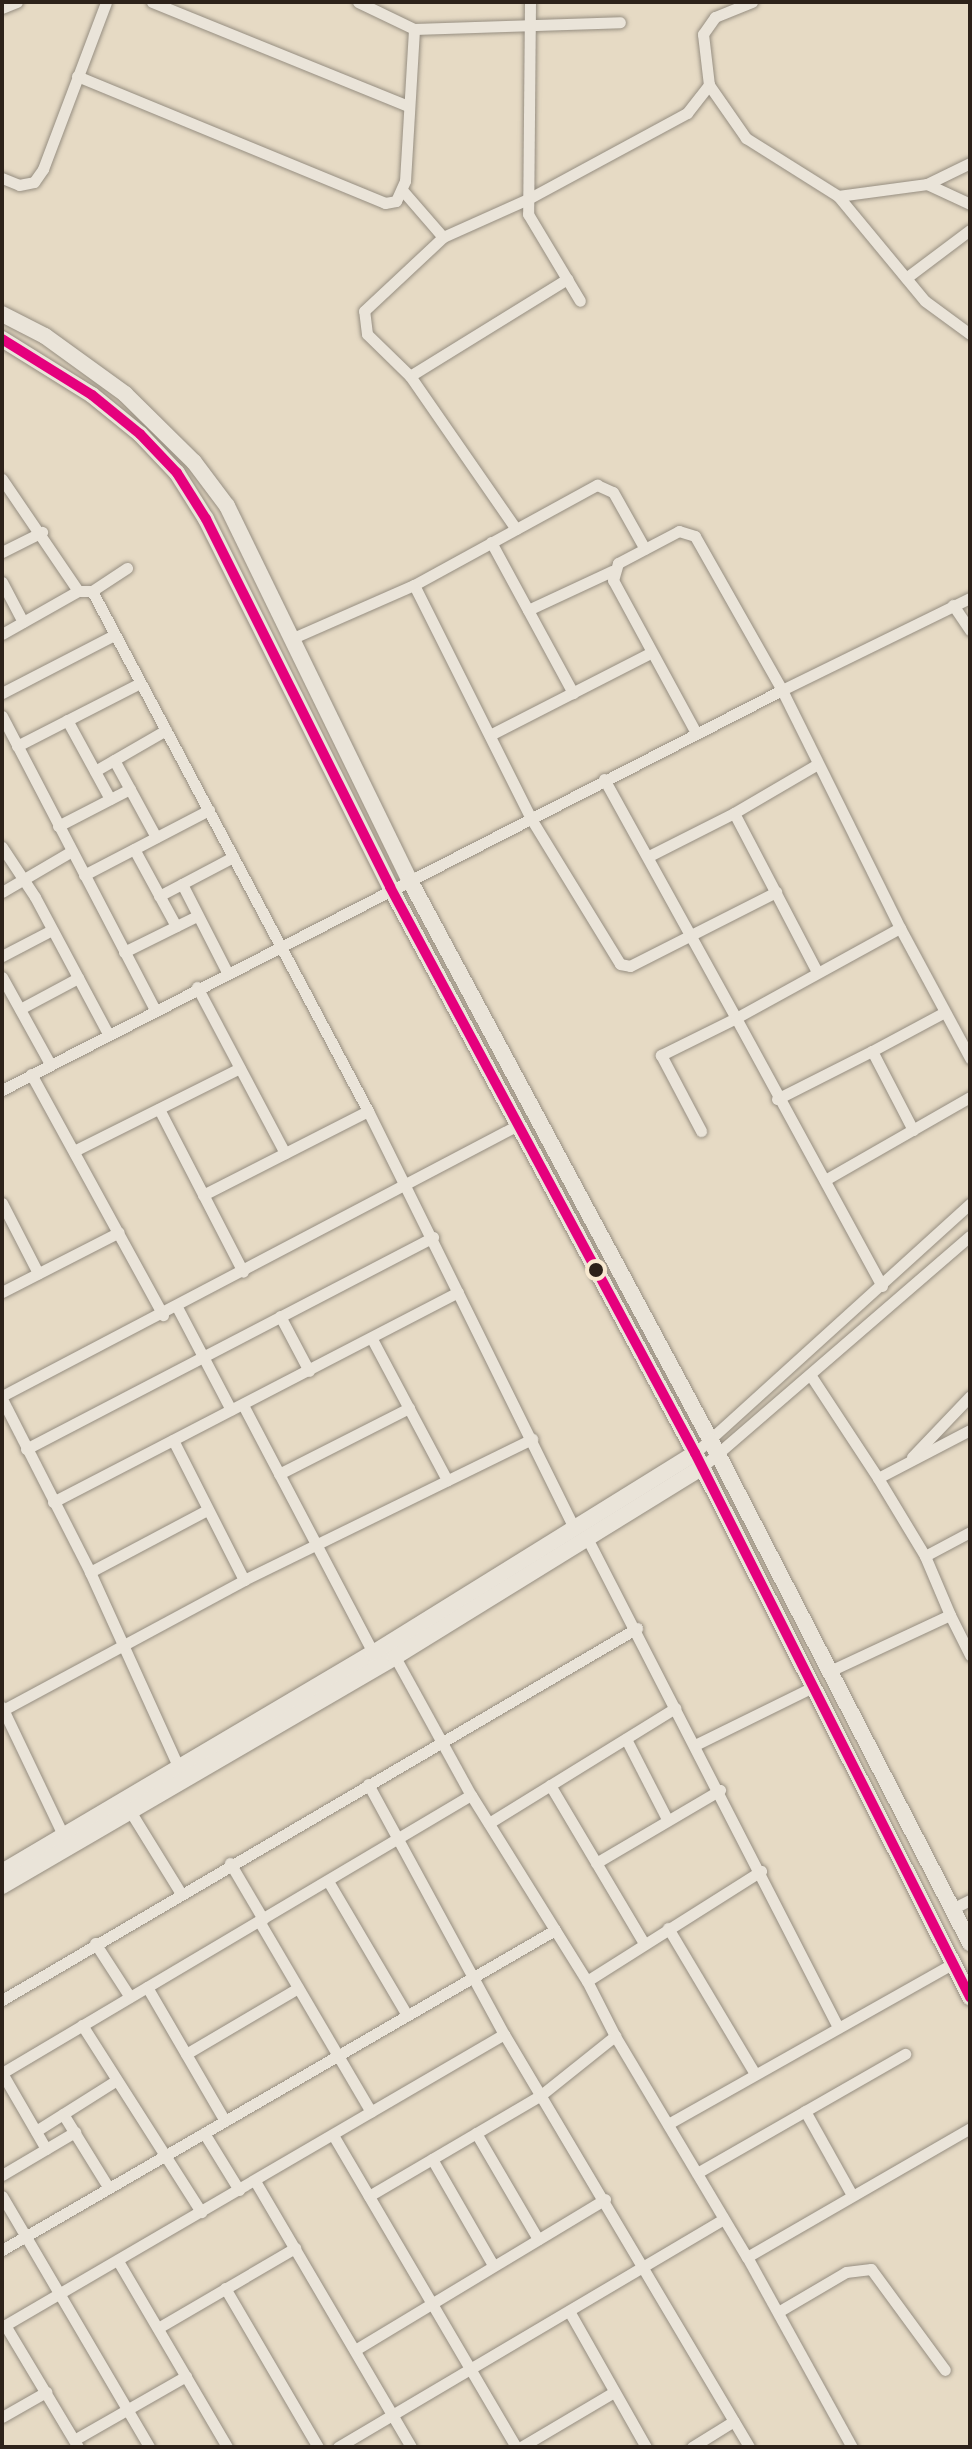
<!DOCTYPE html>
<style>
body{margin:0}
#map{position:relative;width:972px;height:2449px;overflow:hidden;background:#e6dac4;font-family:"EB Garamond",serif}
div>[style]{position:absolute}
.roads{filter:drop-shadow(0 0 2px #968e81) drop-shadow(0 0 2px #968e81)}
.street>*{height:11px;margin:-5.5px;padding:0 5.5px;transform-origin:5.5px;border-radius:5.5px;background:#eae4d9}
.secondary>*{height:16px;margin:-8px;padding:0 8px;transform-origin:8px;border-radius:8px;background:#eae4d9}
.bus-1>*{height:10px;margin:-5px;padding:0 5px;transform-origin:5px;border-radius:5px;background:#e5007d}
.dots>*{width:22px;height:22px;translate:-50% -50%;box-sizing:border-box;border:4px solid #f8e9d0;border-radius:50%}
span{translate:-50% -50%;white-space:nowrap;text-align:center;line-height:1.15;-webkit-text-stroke:6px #f8e9d0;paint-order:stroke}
.frame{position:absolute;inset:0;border:4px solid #2d221a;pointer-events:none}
</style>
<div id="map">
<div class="roads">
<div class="street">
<div style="left:152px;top:2px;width:276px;rotate:22.1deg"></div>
<div style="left:358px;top:2px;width:62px;rotate:25.7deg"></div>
<div style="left:414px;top:29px;width:206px;rotate:-1.9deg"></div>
<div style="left:530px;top:2px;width:212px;rotate:90.5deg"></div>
<div style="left:528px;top:214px;width:101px;rotate:59.1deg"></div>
<div style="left:752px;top:2px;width:40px;rotate:158deg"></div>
<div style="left:715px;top:17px;width:21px;rotate:125deg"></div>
<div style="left:703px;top:34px;width:51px;rotate:83.3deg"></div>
<div style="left:709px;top:85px;width:65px;rotate:55.1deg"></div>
<div style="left:746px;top:138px;width:109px;rotate:32.2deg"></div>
<div style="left:838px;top:196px;width:136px;rotate:50.4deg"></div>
<div style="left:925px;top:301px;width:56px;rotate:36.3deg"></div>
<div style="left:2px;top:8px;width:16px;rotate:-22deg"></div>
<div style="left:77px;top:76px;width:333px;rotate:22.4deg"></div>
<div style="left:385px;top:203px;width:11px;rotate:-10deg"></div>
<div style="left:396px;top:201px;width:22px;rotate:-66deg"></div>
<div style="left:405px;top:181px;width:152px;rotate:-86.6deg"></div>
<div style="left:2px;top:178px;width:18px;rotate:22deg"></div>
<div style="left:19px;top:185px;width:15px;rotate:-11deg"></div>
<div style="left:34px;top:182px;width:16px;rotate:-55deg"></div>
<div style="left:43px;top:169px;width:178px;rotate:-69.3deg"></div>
<div style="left:927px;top:184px;width:47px;rotate:24.9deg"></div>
<div style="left:403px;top:191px;width:61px;rotate:49deg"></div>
<div style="left:838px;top:196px;width:90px;rotate:-7.7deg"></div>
<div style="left:927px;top:184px;width:48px;rotate:-26deg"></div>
<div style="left:906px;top:278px;width:80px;rotate:-36.9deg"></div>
<div style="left:410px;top:376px;width:185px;rotate:-31.7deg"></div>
<div style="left:2px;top:479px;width:135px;rotate:55.8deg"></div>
<div style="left:516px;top:529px;width:186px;rotate:-124.7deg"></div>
<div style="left:410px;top:376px;width:60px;rotate:-135.7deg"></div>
<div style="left:367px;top:334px;width:23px;rotate:-97deg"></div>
<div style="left:364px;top:311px;width:108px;rotate:-43.1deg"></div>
<div style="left:443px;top:237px;width:93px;rotate:-24.1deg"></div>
<div style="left:528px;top:199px;width:181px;rotate:-28.4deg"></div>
<div style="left:687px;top:113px;width:36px;rotate:-52deg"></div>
<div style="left:491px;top:542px;width:172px;rotate:61.5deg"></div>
<div style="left:2px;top:552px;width:45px;rotate:-26.6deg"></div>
<div style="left:2px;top:582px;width:45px;rotate:62.3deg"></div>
<div style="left:414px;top:585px;width:259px;rotate:63.4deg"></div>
<div style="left:530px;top:817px;width:172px;rotate:58.5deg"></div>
<div style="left:620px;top:964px;width:10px;rotate:11deg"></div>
<div style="left:630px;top:966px;width:164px;rotate:-26.9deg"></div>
<div style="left:92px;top:591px;width:589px;rotate:62.04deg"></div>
<div style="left:368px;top:1111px;width:464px;rotate:63.7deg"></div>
<div style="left:953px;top:605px;width:30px;rotate:56deg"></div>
<div style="left:528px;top:610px;width:93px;rotate:-24.9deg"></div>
<div style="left:2px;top:634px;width:87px;rotate:-29.5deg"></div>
<div style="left:78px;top:591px;width:14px"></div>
<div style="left:92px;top:591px;width:42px;rotate:-33.3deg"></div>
<div style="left:293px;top:638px;width:132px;rotate:-23.7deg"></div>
<div style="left:414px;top:585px;width:209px;rotate:-28.7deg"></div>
<div style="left:597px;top:485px;width:17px;rotate:24deg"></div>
<div style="left:613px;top:492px;width:65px;rotate:60.7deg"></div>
<div style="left:2px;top:693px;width:126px;rotate:-27.4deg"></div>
<div style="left:2px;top:716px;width:329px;rotate:62.5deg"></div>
<div style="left:67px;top:720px;width:90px;rotate:61.4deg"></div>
<div style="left:490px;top:735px;width:180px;rotate:-27.1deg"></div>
<div style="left:17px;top:746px;width:138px;rotate:-27.1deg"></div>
<div style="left:114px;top:760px;width:88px;rotate:61.4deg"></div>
<div style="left:816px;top:765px;width:95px;rotate:149.7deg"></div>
<div style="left:734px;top:813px;width:179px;rotate:62.4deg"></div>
<div style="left:95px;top:771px;width:82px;rotate:-30deg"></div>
<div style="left:604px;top:779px;width:273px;rotate:61.1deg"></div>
<div style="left:736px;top:1018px;width:84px;rotate:153.7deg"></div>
<div style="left:661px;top:1055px;width:86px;rotate:62.2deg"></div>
<div style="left:58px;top:826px;width:81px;rotate:-27.2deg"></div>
<div style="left:2px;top:847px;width:60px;rotate:56.6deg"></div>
<div style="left:35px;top:897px;width:155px;rotate:61.9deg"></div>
<div style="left:134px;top:849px;width:88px;rotate:61.4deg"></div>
<div style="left:649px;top:856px;width:95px;rotate:-26.8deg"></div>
<div style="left:84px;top:875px;width:141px;rotate:-27.5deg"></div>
<div style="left:182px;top:884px;width:99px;rotate:62.9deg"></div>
<div style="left:2px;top:892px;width:81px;rotate:-30.4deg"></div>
<div style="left:159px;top:896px;width:84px;rotate:-27.8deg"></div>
<div style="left:900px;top:928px;width:148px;rotate:61.7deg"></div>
<div style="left:124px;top:952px;width:81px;rotate:-26.3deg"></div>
<div style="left:2px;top:956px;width:56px;rotate:-27.5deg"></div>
<div style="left:2px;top:977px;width:99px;rotate:61.1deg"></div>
<div style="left:197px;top:987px;width:188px;rotate:62.1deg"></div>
<div style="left:20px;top:1009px;width:66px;rotate:-28.1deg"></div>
<div style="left:31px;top:1074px;width:275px;rotate:61.3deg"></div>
<div style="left:2px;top:1090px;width:877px;rotate:-27.15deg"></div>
<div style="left:782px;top:690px;width:177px;rotate:-119.5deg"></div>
<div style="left:695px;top:536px;width:17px;rotate:-163deg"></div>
<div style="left:679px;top:531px;width:69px;rotate:152.3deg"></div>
<div style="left:618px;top:563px;width:18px;rotate:106deg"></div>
<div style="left:613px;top:580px;width:174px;rotate:61.5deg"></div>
<div style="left:777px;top:1099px;width:106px;rotate:-26.8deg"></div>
<div style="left:159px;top:1109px;width:183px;rotate:62.7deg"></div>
<div style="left:913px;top:1130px;width:89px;rotate:-117.4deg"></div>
<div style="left:872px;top:1051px;width:81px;rotate:-28.2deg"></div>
<div style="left:76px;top:1150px;width:183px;rotate:-26.6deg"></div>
<div style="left:825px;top:1180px;width:167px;rotate:-29.8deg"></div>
<div style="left:203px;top:1195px;width:185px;rotate:-27deg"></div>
<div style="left:2px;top:1203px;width:79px;rotate:62.8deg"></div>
<div style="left:882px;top:1286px;width:305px;rotate:-118.6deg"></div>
<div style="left:736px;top:1018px;width:187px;rotate:-28.8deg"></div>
<div style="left:900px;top:928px;width:266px;rotate:-116.4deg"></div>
<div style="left:782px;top:690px;width:209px;rotate:-26.1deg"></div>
<div style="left:2px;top:1292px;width:131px;rotate:-27.1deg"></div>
<div style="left:177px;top:1307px;width:116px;rotate:62.3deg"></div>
<div style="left:280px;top:1316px;width:62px;rotate:62.2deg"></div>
<div style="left:372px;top:1339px;width:160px;rotate:62deg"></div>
<div style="left:811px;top:1376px;width:122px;rotate:56.7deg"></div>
<div style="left:2px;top:1396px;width:583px;rotate:-27.71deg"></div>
<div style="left:2px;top:1399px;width:194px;rotate:63deg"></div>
<div style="left:90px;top:1572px;width:213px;rotate:65.6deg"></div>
<div style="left:243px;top:1405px;width:280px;rotate:62.3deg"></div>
<div style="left:173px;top:1440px;width:157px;rotate:63.1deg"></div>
<div style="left:26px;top:1449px;width:459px;rotate:-27.5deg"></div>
<div style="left:695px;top:1453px;width:371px;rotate:-42.2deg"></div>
<div style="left:912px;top:1457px;width:84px;rotate:-46.4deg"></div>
<div style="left:701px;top:1468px;width:355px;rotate:-40.8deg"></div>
<div style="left:279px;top:1474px;width:146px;rotate:-26.9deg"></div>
<div style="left:53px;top:1502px;width:456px;rotate:-27.4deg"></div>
<div style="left:587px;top:1538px;width:547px;rotate:62.83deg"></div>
<div style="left:925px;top:1556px;width:51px;rotate:-28.1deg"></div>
<div style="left:90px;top:1572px;width:132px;rotate:-27.9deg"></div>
<div style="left:950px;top:1615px;width:45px;rotate:63.4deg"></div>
<div style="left:395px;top:1657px;width:158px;rotate:61.2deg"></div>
<div style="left:471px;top:1795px;width:219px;rotate:58.1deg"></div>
<div style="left:832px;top:1670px;width:130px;rotate:-25deg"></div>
<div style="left:950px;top:1615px;width:64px;rotate:-113deg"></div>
<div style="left:925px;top:1556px;width:91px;rotate:-121.1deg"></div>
<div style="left:878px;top:1478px;width:104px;rotate:-27.6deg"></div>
<div style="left:2px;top:1707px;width:144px;rotate:64.5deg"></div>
<div style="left:3px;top:1710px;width:274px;rotate:-28.3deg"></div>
<div style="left:244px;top:1580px;width:321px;rotate:-26.1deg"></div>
<div style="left:626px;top:1739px;width:88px;rotate:62.9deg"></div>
<div style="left:695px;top:1745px;width:131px;rotate:-26.2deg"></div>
<div style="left:368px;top:1784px;width:285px;rotate:61.5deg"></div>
<div style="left:504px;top:2034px;width:480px;rotate:59.3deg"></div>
<div style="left:550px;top:1785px;width:184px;rotate:59.3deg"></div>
<div style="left:130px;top:1811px;width:95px;rotate:58.3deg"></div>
<div style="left:489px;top:1823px;width:219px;rotate:-31.7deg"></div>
<div style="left:230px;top:1863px;width:65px;rotate:59.5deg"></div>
<div style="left:596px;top:1863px;width:144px;rotate:-30.5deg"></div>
<div style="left:328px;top:1881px;width:156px;rotate:59.5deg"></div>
<div style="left:954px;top:1908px;width:18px;rotate:-27deg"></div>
<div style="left:259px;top:1921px;width:221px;rotate:59.6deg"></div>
<div style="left:668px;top:1928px;width:168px;rotate:59.2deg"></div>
<div style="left:95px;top:1943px;width:64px;rotate:57.1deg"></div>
<div style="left:147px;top:1987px;width:155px;rotate:59.8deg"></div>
<div style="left:2px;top:2000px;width:736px;rotate:-30.36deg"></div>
<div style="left:82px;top:2025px;width:222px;rotate:57.5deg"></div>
<div style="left:615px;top:2036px;width:62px;rotate:-117deg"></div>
<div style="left:587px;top:1981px;width:206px;rotate:-32.3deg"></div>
<div style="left:186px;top:2054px;width:130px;rotate:-30.5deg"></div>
<div style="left:805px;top:2111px;width:96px;rotate:60.8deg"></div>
<div style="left:63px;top:2114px;width:86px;rotate:58.3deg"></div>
<div style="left:668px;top:2124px;width:326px;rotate:-29.4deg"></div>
<div style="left:36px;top:2131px;width:93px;rotate:-32.3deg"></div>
<div style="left:204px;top:2133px;width:67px;rotate:58.4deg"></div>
<div style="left:476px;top:2133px;width:123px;rotate:59.7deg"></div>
<div style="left:333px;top:2135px;width:362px;rotate:59.6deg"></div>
<div style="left:46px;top:2149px;width:88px;rotate:-120.1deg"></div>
<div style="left:2px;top:2073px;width:545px;rotate:-30.66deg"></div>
<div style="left:432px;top:2159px;width:122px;rotate:60.1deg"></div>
<div style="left:697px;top:2173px;width:240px;rotate:-29.8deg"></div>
<div style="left:2px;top:2175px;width:85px;rotate:-30.5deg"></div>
<div style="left:255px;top:2181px;width:308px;rotate:59.6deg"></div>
<div style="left:2px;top:2196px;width:291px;rotate:59.6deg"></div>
<div style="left:369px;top:2196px;width:199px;rotate:-30.4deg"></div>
<div style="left:541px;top:2095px;width:95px;rotate:-38.6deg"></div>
<div style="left:615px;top:2036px;width:257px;rotate:59.2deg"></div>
<div style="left:747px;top:2257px;width:217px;rotate:61.1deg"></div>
<div style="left:2px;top:2250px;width:639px;rotate:-30.06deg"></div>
<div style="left:747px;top:2257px;width:258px;rotate:-30deg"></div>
<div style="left:118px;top:2261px;width:216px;rotate:59.6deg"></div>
<div style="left:225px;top:2288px;width:184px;rotate:59.7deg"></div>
<div style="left:569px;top:2311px;width:156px;rotate:60.5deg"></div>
<div style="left:778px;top:2312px;width:79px;rotate:-30.5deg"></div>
<div style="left:846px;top:2272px;width:25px;rotate:-7deg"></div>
<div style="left:871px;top:2269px;width:125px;rotate:53.8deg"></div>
<div style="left:5px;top:2325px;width:142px;rotate:59.1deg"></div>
<div style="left:2px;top:2327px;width:581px;rotate:-30.27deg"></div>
<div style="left:158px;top:2328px;width:159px;rotate:-30.3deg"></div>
<div style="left:355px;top:2350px;width:292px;rotate:-31.1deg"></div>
<div style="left:2px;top:2417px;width:51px;rotate:-29.6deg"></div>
<div style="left:74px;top:2440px;width:129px;rotate:-29.7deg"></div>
<div style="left:338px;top:2447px;width:448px;rotate:-30.6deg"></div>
<div style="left:521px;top:2447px;width:108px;rotate:-30.6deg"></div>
<div style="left:692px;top:2447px;width:49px;rotate:-31.8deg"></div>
</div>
<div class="secondary">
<div style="left:2px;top:314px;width:48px;rotate:27.1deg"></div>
<div style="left:45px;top:336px;width:99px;rotate:35.9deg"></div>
<div style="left:125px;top:394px;width:97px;rotate:44.6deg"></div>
<div style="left:194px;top:462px;width:55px;rotate:53.1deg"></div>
<div style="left:227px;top:506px;width:415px;rotate:64deg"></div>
<div style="left:409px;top:879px;width:638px;rotate:61.75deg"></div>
<div style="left:711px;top:1441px;width:565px;rotate:62.71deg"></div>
<div style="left:2px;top:339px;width:106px;rotate:31.9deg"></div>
<div style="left:92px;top:395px;width:62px;rotate:39.1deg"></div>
<div style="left:140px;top:434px;width:54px;rotate:46.5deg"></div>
<div style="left:177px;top:473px;width:54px;rotate:57.8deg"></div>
<div style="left:206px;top:519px;width:411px;rotate:63.4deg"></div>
<div style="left:390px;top:887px;width:643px;rotate:61.68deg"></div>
<div style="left:695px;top:1453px;width:610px;rotate:63.18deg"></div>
<div style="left:2px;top:1872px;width:431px;rotate:-30.6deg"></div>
<div style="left:373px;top:1653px;width:379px;rotate:-31.8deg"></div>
<div style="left:2px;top:1886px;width:455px;rotate:-30.2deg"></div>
<div style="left:395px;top:1657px;width:360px;rotate:-31.7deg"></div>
</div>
</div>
<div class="bus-1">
<div style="left:2px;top:339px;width:106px;rotate:31.9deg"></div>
<div style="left:92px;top:395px;width:62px;rotate:39.1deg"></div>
<div style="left:140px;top:434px;width:54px;rotate:46.5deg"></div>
<div style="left:177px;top:473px;width:54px;rotate:57.8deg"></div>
<div style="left:206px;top:519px;width:411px;rotate:63.4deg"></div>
<div style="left:390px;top:887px;width:643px;rotate:61.68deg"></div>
<div style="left:695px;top:1453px;width:610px;rotate:63.18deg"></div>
</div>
<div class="dots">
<div style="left:596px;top:1270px;background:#2d221a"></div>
</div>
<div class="frame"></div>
</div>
